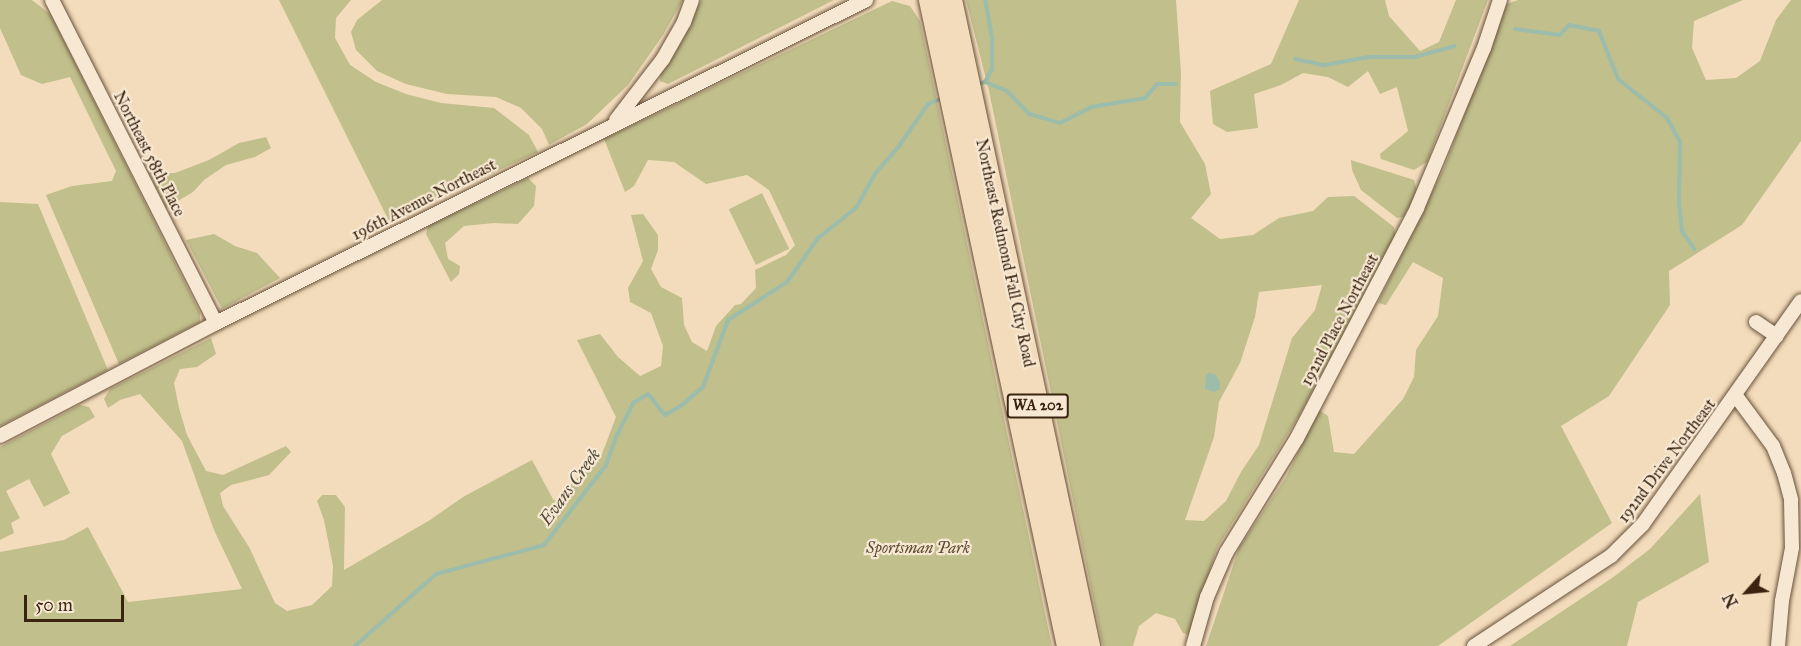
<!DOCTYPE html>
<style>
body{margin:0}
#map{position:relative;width:1801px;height:646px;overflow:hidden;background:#f3dcbc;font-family:"IM FELL Great Primer",serif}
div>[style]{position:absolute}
.green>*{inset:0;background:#c1bf8c;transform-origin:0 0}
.water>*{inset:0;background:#9cbcac}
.stream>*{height:4px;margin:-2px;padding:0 2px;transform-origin:2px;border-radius:2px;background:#9cbcac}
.roads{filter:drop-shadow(0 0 2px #68523b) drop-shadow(0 0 2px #68523b)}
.minor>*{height:14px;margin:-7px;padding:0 7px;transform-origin:7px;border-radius:7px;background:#f7e8d3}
.primary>*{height:22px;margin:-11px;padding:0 11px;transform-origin:11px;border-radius:11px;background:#f3dcbc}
span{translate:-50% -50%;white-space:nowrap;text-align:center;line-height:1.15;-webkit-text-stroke:4.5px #f7e8d3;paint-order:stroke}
.shield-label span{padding:2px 4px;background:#f7e8d3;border:2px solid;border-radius:4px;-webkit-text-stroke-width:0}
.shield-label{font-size:15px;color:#3a2410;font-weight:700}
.street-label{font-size:16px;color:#3a2410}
.park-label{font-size:16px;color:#5c4b2f;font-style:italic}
.water-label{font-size:18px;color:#524a37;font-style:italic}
.north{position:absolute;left:1717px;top:562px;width:60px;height:60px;-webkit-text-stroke:4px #f7e8d3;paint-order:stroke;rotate:243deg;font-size:16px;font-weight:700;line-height:24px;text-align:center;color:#3a2410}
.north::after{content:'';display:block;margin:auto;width:21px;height:27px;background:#3a2410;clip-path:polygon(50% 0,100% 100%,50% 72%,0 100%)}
.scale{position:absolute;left:24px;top:595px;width:100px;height:27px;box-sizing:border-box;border:3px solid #3a2410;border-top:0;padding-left:8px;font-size:18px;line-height:21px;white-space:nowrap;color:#3a2410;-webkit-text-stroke:4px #f7e8d3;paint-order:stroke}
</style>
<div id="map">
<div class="green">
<div style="clip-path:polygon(0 0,32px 0,51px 15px,200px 313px,200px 322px,119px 364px,46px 195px,72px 186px,112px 181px,116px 171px,70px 77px,42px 84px,21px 75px,0 28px)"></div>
<div style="clip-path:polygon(279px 0,351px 0,336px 18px,335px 38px,350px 65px,376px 82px,406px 94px,441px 103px,494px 108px,529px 135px,538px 152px,389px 221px)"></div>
<div style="clip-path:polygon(382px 0,683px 0,663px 35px,628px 85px,587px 124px,549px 145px,542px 129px,521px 108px,496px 97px,447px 94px,406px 84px,377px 71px,356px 50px,351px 32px,357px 20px)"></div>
<div style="clip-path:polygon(701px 0,834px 0,668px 84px,660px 81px,661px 72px,682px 41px)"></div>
<div style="clip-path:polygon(evenodd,966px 0,1176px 0,1181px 73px,1180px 122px,1205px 164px,1211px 194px,1191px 218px,1220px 239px,1253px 235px,1279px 218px,1313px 211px,1328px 197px,1354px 196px,1394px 227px,1396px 238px,1300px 414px,1217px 548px,1189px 635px,1183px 633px,1175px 619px,1156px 613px,1139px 626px,1133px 646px,1103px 646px,989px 91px,966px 0,1322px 285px,1315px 310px,1292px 338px,1259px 445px,1241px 472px,1226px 501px,1204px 521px,1185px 520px,1214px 437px,1219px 402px,1240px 363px,1255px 317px,1259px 292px,1322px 285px)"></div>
<div style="clip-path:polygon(1299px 0,1385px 0,1389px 16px,1420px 51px,1439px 42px,1456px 0,1488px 0,1427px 162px,1414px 170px,1381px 159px,1380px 154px,1408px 131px,1397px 87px,1380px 94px,1368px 71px,1348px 87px,1328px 77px,1303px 73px,1281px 85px,1254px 94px,1258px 128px,1227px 132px,1213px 124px,1210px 91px,1271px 64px)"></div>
<div style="clip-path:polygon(1518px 0,1743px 0,1694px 21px,1692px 48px,1706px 80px,1736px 78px,1760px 61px,1776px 20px,1791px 0,1801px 0,1801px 141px,1742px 225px,1669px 271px,1670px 305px,1609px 396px,1561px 426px,1612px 523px,1438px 646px,1206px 646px,1239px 548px,1286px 477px,1319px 410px,1328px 416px,1334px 452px,1354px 454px,1403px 399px,1414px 377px,1416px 350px,1438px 316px,1443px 278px,1413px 262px,1386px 305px,1378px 303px,1444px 168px,1507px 4px)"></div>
<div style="clip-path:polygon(892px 1px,910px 6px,920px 21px,1052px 646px,0 646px,0 552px,64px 540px,88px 527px,128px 602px,242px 589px,214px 530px,182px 441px,140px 394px,120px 400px,108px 408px,104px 399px,110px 389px,211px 338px,216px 354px,197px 367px,180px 369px,174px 383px,179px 408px,187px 435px,206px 471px,223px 475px,286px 446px,291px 452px,269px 475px,231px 485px,220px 493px,223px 506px,249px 547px,275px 603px,287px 611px,312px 605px,332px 586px,333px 566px,324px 520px,317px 501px,322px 495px,336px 495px,345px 507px,344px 570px,430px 520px,463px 497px,532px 460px,554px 501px,602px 454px,616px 417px,577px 340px,600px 334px,618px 357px,640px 376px,661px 366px,663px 346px,651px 313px,630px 302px,628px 288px,643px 261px,631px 215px,643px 214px,658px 235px,658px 250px,651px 269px,661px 287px,682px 298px,684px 325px,692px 342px,707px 351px,716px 326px,735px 305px,741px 304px,756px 288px,755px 270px,786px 255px,795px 245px,769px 190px,747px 175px,706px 184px,674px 162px,648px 160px,634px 186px,625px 192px,604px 139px)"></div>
<div style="clip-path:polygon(266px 137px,271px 148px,255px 157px,226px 165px,204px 180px,193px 192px,166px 208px,149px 173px,175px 173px,209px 160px,239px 143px)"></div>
<div style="clip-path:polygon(1351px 160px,1414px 180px,1417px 191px,1404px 217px,1397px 218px,1361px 190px,1352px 170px)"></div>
<div style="clip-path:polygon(528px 178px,536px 186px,534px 206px,518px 224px,494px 223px,464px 226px,445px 243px,448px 259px,460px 266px,459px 274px,451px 282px,426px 234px,428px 226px)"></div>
<div style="left:762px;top:193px;width:62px;height:37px;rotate:64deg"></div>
<div style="clip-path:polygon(0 202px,38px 204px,108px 370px,0 426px)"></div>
<div style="clip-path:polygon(214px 234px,235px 246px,257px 253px,280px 278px,222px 309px,186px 240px)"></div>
<div style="clip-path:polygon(80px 405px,89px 407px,95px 417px,62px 436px,51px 454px,70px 493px,44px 507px,29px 479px,6px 491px,20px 518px,11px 523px,14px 533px,0 540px,0 447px)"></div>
<div style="clip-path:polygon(1700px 494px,1709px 562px,1638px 602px,1627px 646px,1510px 646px,1612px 578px,1650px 549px)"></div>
</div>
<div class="water">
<div style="clip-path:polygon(1209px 373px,1215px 374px,1220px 382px,1220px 389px,1214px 392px,1205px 389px,1206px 375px)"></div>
</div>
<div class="stream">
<div style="left:1515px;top:29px;width:45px;rotate:7.6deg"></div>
<div style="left:1560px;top:35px;width:13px;rotate:-48deg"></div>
<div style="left:1569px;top:25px;width:31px;rotate:11deg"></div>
<div style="left:1599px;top:31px;width:52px;rotate:68.4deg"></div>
<div style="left:1618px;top:79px;width:63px;rotate:38.5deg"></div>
<div style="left:1667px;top:118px;width:26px;rotate:61deg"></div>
<div style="left:1680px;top:141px;width:62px;rotate:90.9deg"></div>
<div style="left:1679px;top:203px;width:28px;rotate:84deg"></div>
<div style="left:1682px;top:231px;width:22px;rotate:56deg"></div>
<div style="left:1295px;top:59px;width:30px;rotate:12deg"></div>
<div style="left:1324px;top:65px;width:46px;rotate:-10.1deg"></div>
<div style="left:1369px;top:57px;width:46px"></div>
<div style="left:1415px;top:57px;width:41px;rotate:-15.4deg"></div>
<div style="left:985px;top:82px;width:24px;rotate:22deg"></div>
<div style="left:1007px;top:91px;width:32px;rotate:46deg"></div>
<div style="left:1029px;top:114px;width:32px;rotate:16deg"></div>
<div style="left:1060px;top:123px;width:35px;rotate:-27deg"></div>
<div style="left:1091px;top:107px;width:55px;rotate:-9.5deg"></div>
<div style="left:1145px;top:98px;width:18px;rotate:-49deg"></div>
<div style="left:1157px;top:84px;width:19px"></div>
<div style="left:978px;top:84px;width:7px;rotate:-16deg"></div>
<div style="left:985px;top:82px;width:15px;rotate:-62deg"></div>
<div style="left:992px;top:69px;width:31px;rotate:-90deg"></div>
<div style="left:992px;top:38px;width:39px;rotate:-100deg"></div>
<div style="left:355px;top:646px;width:108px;rotate:-41.6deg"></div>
<div style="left:436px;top:574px;width:112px;rotate:-15deg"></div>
<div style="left:544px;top:545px;width:101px;rotate:-52.2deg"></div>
<div style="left:606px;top:465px;width:32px;rotate:-70deg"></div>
<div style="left:617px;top:435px;width:36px;rotate:-63deg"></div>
<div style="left:633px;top:403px;width:17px;rotate:-31deg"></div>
<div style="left:648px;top:394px;width:27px;rotate:51deg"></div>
<div style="left:665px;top:415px;width:20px;rotate:-30deg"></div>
<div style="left:682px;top:405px;width:28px;rotate:-41deg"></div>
<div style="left:703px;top:387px;width:72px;rotate:-69.5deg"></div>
<div style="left:728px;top:320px;width:70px;rotate:-32.8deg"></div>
<div style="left:787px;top:282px;width:54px;rotate:-54.8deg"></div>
<div style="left:818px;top:238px;width:48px;rotate:-38.3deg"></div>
<div style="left:856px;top:208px;width:38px;rotate:-61deg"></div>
<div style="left:874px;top:175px;width:38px;rotate:-49deg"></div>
<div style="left:899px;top:146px;width:51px;rotate:-55.4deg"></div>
<div style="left:928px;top:104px;width:16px;rotate:-22deg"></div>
</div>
<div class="roads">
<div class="minor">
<div style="left:52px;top:0;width:362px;rotate:63.1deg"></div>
<div style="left:616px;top:120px;width:77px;rotate:-52.4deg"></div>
<div style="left:663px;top:59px;width:43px;rotate:-60.4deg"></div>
<div style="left:684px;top:22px;width:23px;rotate:-70deg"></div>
<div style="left:1756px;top:322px;width:25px;rotate:34deg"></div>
<div style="left:1736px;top:396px;width:62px;rotate:53.5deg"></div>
<div style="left:1773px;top:446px;width:29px;rotate:68deg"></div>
<div style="left:1784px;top:473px;width:28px;rotate:75deg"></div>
<div style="left:1791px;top:500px;width:48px;rotate:88.8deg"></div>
<div style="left:1792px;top:548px;width:54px;rotate:100.7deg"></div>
<div style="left:1782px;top:601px;width:45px;rotate:95.1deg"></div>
<div style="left:0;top:436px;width:244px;rotate:-27.6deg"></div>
<div style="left:216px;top:323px;width:726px;rotate:-26.42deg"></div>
<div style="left:1193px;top:646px;width:51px;rotate:-74.1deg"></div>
<div style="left:1207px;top:597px;width:48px;rotate:-66.6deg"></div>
<div style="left:1226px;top:553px;width:135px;rotate:-58.3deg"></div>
<div style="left:1297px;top:438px;width:259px;rotate:-62.4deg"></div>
<div style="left:1417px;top:208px;width:173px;rotate:-67.3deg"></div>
<div style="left:1484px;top:48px;width:51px;rotate:-71.6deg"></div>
<div style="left:1474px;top:646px;width:164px;rotate:-33.3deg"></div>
<div style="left:1611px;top:556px;width:45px;rotate:-45deg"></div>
<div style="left:1643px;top:524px;width:273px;rotate:-54.7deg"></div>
</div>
<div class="primary">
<div style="left:930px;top:0;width:661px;rotate:77.94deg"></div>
<div style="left:951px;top:0;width:661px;rotate:77.94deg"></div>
</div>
</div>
<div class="shield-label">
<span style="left:1038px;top:406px">WA 202</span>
</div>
<div class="street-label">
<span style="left:149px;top:154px;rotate:63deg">Northeast 58th Place</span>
<span style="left:424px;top:200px;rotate:-27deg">196th Avenue Northeast</span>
<span style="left:1005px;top:253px;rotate:78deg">Northeast Redmond Fall City Road</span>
<span style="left:1340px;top:320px;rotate:-62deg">192nd Place Northeast</span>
<span style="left:1667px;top:461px;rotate:-53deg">192nd Drive Northeast</span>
</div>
<div class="park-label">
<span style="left:918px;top:548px">Sportsman Park</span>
</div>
<div class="water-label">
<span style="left:570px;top:487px;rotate:-54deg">Evans Creek</span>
</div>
<div class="north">N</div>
<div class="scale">50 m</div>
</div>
